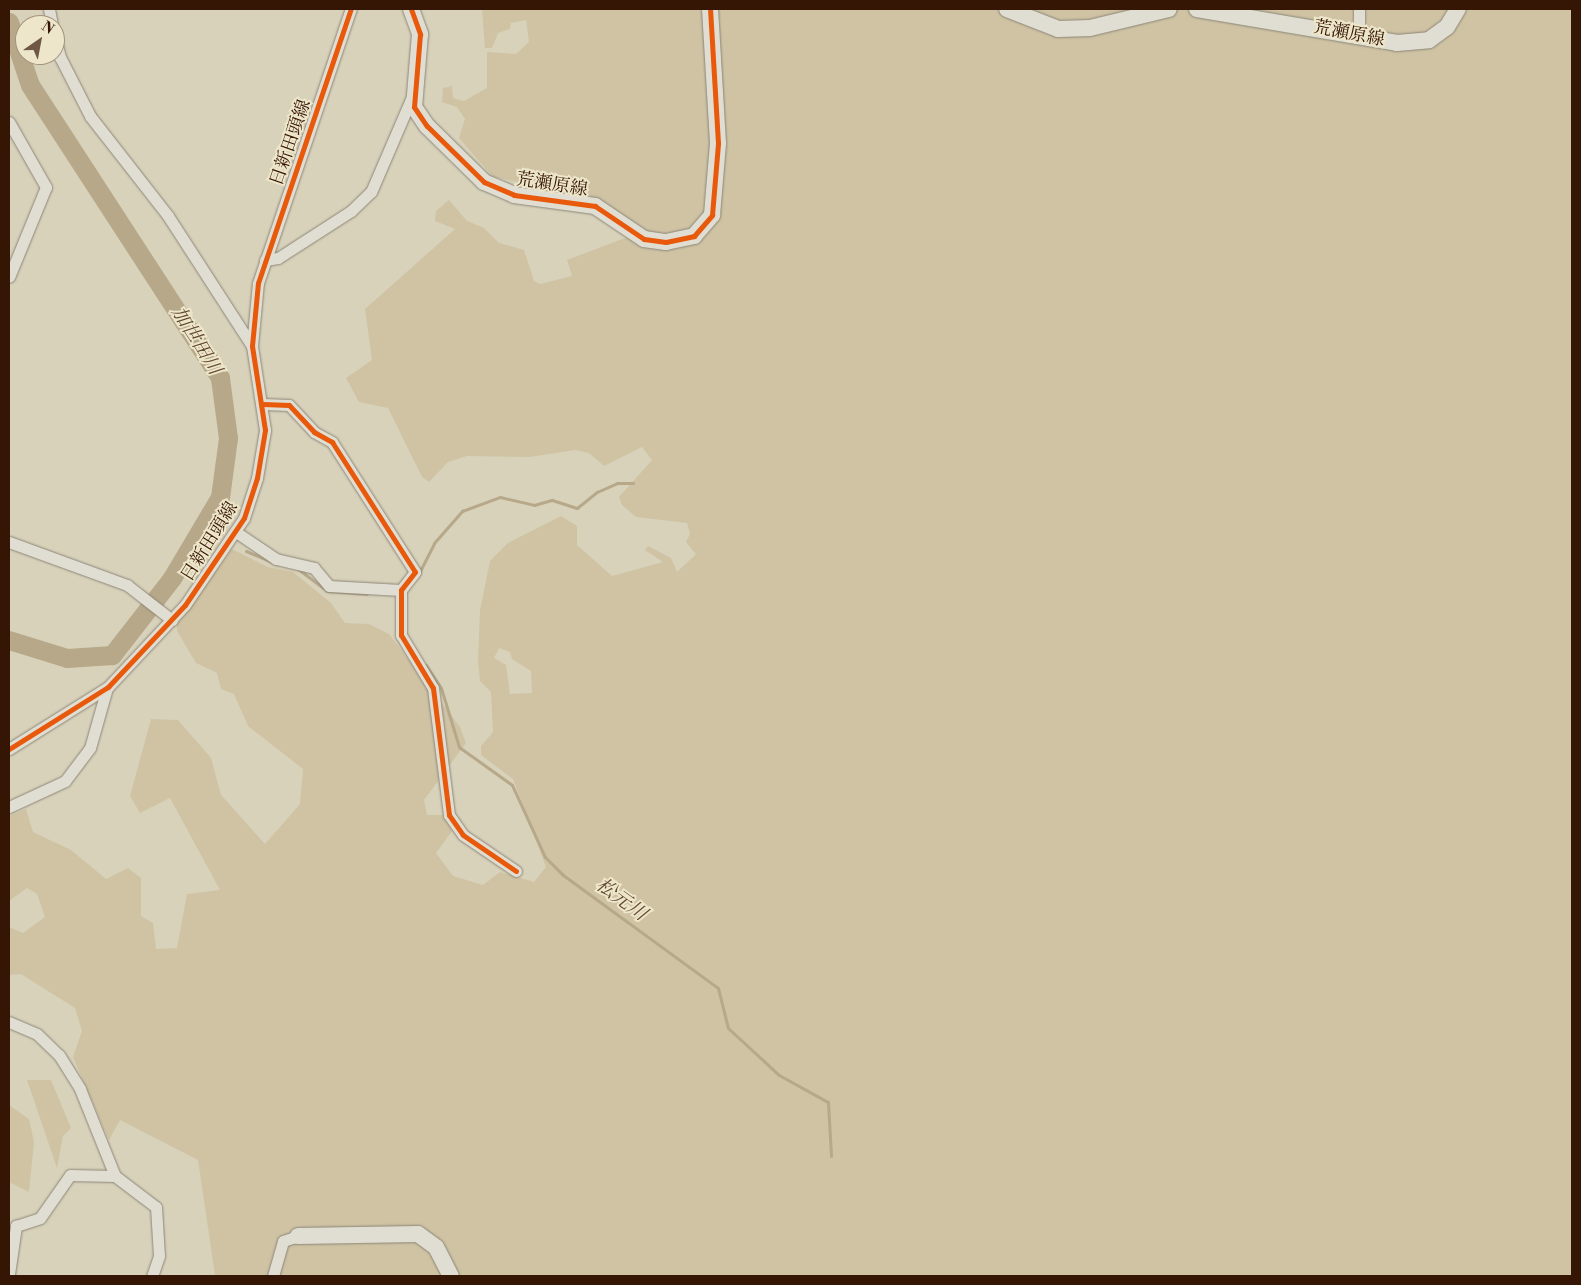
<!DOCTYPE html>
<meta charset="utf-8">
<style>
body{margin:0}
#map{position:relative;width:1581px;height:1285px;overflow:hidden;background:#d8d2bb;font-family:"Libre Bodoni","Noto Serif JP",serif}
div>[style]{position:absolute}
.green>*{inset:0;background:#cfc3a4}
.stream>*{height:3px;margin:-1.5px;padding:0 1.5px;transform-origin:1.5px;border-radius:1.5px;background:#b7a889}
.river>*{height:19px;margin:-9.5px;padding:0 9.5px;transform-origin:9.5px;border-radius:9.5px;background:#b7a889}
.roads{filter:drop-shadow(0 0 1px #8d8677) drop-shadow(0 0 1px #8d8677)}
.street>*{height:11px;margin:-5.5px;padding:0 5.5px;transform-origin:5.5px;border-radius:5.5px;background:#e0ded2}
.secondary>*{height:16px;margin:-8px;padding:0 8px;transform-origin:8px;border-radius:8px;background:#e0ded2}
.cycleway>*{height:5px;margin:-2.5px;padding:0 2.5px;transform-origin:2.5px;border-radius:2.5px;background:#e8590c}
span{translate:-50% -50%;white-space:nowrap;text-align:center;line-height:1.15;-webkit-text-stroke:4px #eee6ca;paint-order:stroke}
.street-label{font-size:18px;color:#351504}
.water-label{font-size:19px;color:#634931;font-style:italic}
.frame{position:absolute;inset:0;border:10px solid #351504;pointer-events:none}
.north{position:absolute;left:15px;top:15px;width:50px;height:50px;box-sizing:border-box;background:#eee6ca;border:1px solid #a4927b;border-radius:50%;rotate:33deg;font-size:14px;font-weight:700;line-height:20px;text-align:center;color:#351504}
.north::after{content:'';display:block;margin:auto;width:18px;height:22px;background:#6e5744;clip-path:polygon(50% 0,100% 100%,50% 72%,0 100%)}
</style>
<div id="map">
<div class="green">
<div style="clip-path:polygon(evenodd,482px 9px,1572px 9px,1572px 1276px,215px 1275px,198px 1160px,120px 1120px,109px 1140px,73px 1057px,82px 1031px,75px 1008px,21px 974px,9px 975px,9px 927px,23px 933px,45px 917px,37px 894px,27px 888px,9px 901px,9px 912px,9px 816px,26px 809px,33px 832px,71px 850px,106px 879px,128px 868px,141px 878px,141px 916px,153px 923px,156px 949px,177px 948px,187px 894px,220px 890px,170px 798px,140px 813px,130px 796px,151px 719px,178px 720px,211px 758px,221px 795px,265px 844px,300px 804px,303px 769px,248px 726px,234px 694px,221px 689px,217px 673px,196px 663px,177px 631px,177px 622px,232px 549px,268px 567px,293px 572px,331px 603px,345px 623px,369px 624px,389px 634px,460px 727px,466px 743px,424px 800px,427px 815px,443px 815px,452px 831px,436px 853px,453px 876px,483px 885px,500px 872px,534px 882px,546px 867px,513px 779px,481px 755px,481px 746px,493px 732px,491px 692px,480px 681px,478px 661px,480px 610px,490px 561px,508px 543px,561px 516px,577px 526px,577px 545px,612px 576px,663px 562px,645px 550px,648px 546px,671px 558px,677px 572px,696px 554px,686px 542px,690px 534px,687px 523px,636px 517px,622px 505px,619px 497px,652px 460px,642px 447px,604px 466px,589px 453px,575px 450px,530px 457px,467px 456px,448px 462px,429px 482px,422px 477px,388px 408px,359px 402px,346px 378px,372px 360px,365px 309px,455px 229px,435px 221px,436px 211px,449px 200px,467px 221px,484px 228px,499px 243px,524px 250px,534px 281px,540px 284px,572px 276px,567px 260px,646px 230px,590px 196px,493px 177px,459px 138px,465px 119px,457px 107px,442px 102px,443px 88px,452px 86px,453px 98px,464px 101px,487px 88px,487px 52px,516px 54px,529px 42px,526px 20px,511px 23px,510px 29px,498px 33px,492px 48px,485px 48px,482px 9px,499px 648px,510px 652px,512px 659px,531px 671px,532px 693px,510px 694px,506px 665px,494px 658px,499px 648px)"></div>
<div style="clip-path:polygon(27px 1080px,51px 1080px,71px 1128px,63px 1136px,57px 1168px)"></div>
<div style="clip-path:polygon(9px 1105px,29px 1119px,34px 1142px,29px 1192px,9px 1182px)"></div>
</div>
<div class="stream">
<div style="left:246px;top:551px;width:33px;rotate:23deg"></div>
<div style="left:298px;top:569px;width:36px;rotate:37deg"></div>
<div style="left:327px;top:591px;width:40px;rotate:4.3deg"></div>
<div style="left:420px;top:571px;width:31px;rotate:-63deg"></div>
<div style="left:434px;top:543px;width:43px;rotate:-48.8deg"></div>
<div style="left:462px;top:511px;width:40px;rotate:-20.2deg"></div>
<div style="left:500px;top:497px;width:35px;rotate:13deg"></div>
<div style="left:534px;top:505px;width:19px;rotate:-16deg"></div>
<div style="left:552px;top:500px;width:26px;rotate:18deg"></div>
<div style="left:577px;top:508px;width:26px;rotate:-39deg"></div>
<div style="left:597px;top:492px;width:22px;rotate:-24deg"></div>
<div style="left:617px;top:483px;width:16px"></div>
<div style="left:426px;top:665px;width:27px;rotate:57deg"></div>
<div style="left:441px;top:688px;width:62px;rotate:73deg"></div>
<div style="left:459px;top:747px;width:65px;rotate:35.6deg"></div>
<div style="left:512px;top:785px;width:79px;rotate:65.4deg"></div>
<div style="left:545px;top:857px;width:25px;rotate:45deg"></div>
<div style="left:563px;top:875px;width:192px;rotate:36.1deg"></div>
<div style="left:718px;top:988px;width:41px;rotate:76deg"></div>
<div style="left:728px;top:1028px;width:69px;rotate:42.7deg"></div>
<div style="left:779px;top:1075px;width:56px;rotate:28.9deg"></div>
<div style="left:828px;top:1102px;width:54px;rotate:86.8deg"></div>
</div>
<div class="river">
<div style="left:9px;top:22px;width:66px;rotate:71.6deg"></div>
<div style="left:30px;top:85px;width:349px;rotate:57deg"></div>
<div style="left:220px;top:378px;width:61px;rotate:82.4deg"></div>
<div style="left:228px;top:438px;width:60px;rotate:97.7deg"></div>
<div style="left:220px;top:497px;width:94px;rotate:120.7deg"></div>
<div style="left:172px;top:578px;width:98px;rotate:127.9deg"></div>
<div style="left:112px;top:655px;width:45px;rotate:176.2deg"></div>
<div style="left:67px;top:658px;width:61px;rotate:-162.8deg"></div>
</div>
<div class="roads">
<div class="street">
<div style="left:49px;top:9px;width:16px;rotate:79deg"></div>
<div style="left:1359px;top:35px;width:26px;rotate:-90deg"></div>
<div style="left:55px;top:36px;width:22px;rotate:77deg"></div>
<div style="left:60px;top:57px;width:66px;rotate:63deg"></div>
<div style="left:90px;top:116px;width:127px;rotate:52deg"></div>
<div style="left:168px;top:216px;width:155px;rotate:57.1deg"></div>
<div style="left:9px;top:122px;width:75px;rotate:60.4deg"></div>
<div style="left:46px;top:187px;width:97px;rotate:112.3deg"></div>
<div style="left:265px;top:260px;width:13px;rotate:-9deg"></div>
<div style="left:278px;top:258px;width:87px;rotate:-32.8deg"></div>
<div style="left:351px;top:211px;width:28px;rotate:-44deg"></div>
<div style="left:371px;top:192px;width:103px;rotate:-66.7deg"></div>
<div style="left:263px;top:404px;width:26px;rotate:2deg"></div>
<div style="left:289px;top:405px;width:37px;rotate:47deg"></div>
<div style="left:314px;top:432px;width:21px;rotate:29deg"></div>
<div style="left:332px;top:442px;width:154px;rotate:57.4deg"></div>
<div style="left:415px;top:572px;width:23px;rotate:128deg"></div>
<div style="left:401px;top:590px;width:45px;rotate:90deg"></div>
<div style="left:401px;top:635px;width:62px;rotate:58.9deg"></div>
<div style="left:433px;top:688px;width:128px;rotate:82.8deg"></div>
<div style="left:449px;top:815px;width:24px;rotate:55deg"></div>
<div style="left:463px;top:835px;width:64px;rotate:34.2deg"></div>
<div style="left:236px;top:532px;width:48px;rotate:34deg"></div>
<div style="left:276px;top:559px;width:39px;rotate:13deg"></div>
<div style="left:314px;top:568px;width:23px;rotate:50deg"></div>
<div style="left:329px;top:586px;width:72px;rotate:3.2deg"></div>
<div style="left:9px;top:542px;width:126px;rotate:20deg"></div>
<div style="left:127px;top:585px;width:57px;rotate:37.9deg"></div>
<div style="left:9px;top:749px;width:117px;rotate:-32.1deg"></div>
<div style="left:108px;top:687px;width:112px;rotate:-46.8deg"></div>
<div style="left:185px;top:605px;width:105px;rotate:-55.9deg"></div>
<div style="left:244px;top:518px;width:42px;rotate:-72deg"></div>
<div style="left:257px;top:478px;width:49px;rotate:-80.5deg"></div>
<div style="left:265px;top:430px;width:85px;rotate:-98.8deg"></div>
<div style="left:252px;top:346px;width:63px;rotate:-84.6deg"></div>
<div style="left:258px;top:283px;width:289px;rotate:-71.3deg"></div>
<div style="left:9px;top:807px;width:62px;rotate:-24.9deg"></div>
<div style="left:65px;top:781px;width:41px;rotate:-52.9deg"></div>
<div style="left:90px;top:748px;width:62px;rotate:-74.2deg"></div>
<div style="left:9px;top:1022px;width:30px;rotate:23deg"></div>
<div style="left:37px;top:1034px;width:30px;rotate:44deg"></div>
<div style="left:59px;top:1055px;width:40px;rotate:58deg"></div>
<div style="left:80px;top:1089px;width:94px;rotate:68.1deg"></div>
<div style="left:115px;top:1176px;width:51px;rotate:37.1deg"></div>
<div style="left:156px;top:1207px;width:49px;rotate:86.5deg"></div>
<div style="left:159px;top:1256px;width:21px;rotate:109deg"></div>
<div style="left:9px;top:1274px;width:49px;rotate:-81.7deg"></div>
<div style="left:16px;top:1226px;width:25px;rotate:-18deg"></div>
<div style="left:40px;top:1218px;width:52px;rotate:-55.1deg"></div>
<div style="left:70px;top:1175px;width:45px;rotate:1.3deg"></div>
<div style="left:273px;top:1276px;width:36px;rotate:-74deg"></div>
<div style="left:283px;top:1241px;width:16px;rotate:-18deg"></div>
</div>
<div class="secondary">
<div style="left:411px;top:9px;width:27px;rotate:70deg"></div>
<div style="left:420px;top:34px;width:73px;rotate:94.7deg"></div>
<div style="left:414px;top:107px;width:23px;rotate:56deg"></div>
<div style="left:427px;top:126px;width:80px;rotate:44.5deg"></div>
<div style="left:484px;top:182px;width:33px;rotate:23deg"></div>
<div style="left:514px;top:195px;width:82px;rotate:7.7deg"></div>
<div style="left:595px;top:206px;width:59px;rotate:34deg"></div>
<div style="left:644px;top:239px;width:22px;rotate:8deg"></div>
<div style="left:666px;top:242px;width:29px;rotate:-12deg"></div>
<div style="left:694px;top:236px;width:28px;rotate:-49deg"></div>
<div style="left:712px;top:215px;width:72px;rotate:-85.2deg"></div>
<div style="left:718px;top:143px;width:134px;rotate:-93.4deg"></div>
<div style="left:1007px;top:9px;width:55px;rotate:21.4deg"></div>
<div style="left:1058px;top:29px;width:32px;rotate:-2deg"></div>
<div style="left:1090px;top:28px;width:81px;rotate:-13.5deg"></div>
<div style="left:1197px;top:9px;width:203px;rotate:9.6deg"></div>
<div style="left:1397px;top:43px;width:32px;rotate:-5deg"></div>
<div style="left:1429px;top:40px;width:22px;rotate:-36deg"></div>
<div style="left:1447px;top:27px;width:21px;rotate:-59deg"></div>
<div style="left:298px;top:1236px;width:120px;rotate:-1deg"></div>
<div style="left:418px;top:1234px;width:22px;rotate:36deg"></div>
<div style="left:436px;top:1247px;width:33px;rotate:63deg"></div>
</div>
</div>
<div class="cycleway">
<div style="left:411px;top:9px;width:27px;rotate:70deg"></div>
<div style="left:420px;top:34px;width:73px;rotate:94.7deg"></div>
<div style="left:414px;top:107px;width:23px;rotate:56deg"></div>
<div style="left:427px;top:126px;width:80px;rotate:44.5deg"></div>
<div style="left:484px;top:182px;width:33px;rotate:23deg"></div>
<div style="left:514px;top:195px;width:82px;rotate:7.7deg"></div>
<div style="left:595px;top:206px;width:59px;rotate:34deg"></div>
<div style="left:644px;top:239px;width:22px;rotate:8deg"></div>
<div style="left:666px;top:242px;width:29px;rotate:-12deg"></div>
<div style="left:694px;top:236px;width:28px;rotate:-49deg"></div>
<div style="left:712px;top:215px;width:72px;rotate:-85.2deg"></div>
<div style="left:718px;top:143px;width:134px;rotate:-93.4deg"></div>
<div style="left:263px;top:404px;width:26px;rotate:2deg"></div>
<div style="left:289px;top:405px;width:37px;rotate:47deg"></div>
<div style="left:314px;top:432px;width:21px;rotate:29deg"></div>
<div style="left:332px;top:442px;width:154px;rotate:57.4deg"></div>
<div style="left:415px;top:572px;width:23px;rotate:128deg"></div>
<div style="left:401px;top:590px;width:45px;rotate:90deg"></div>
<div style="left:401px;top:635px;width:62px;rotate:58.9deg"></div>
<div style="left:433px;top:688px;width:128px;rotate:82.8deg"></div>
<div style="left:449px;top:815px;width:24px;rotate:55deg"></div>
<div style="left:463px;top:835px;width:64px;rotate:34.2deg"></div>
<div style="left:9px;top:749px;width:117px;rotate:-32.1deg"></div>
<div style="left:108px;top:687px;width:112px;rotate:-46.8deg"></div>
<div style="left:185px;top:605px;width:105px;rotate:-55.9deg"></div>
<div style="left:244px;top:518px;width:42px;rotate:-72deg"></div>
<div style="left:257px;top:478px;width:49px;rotate:-80.5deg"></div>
<div style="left:265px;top:430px;width:85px;rotate:-98.8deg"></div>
<div style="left:252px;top:346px;width:63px;rotate:-84.6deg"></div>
<div style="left:258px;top:283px;width:289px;rotate:-71.3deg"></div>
</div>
<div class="street-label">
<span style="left:1349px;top:34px;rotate:11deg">荒瀬原線</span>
<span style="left:291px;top:143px;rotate:-71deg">日新田頭線</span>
<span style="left:552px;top:185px;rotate:9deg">荒瀬原線</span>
<span style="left:210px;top:542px;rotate:-58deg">日新田頭線</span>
</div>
<div class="water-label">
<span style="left:196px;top:341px;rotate:58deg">加世田川</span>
<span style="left:621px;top:900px;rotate:36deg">松元川</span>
</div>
<div class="frame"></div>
<div class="north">N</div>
</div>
